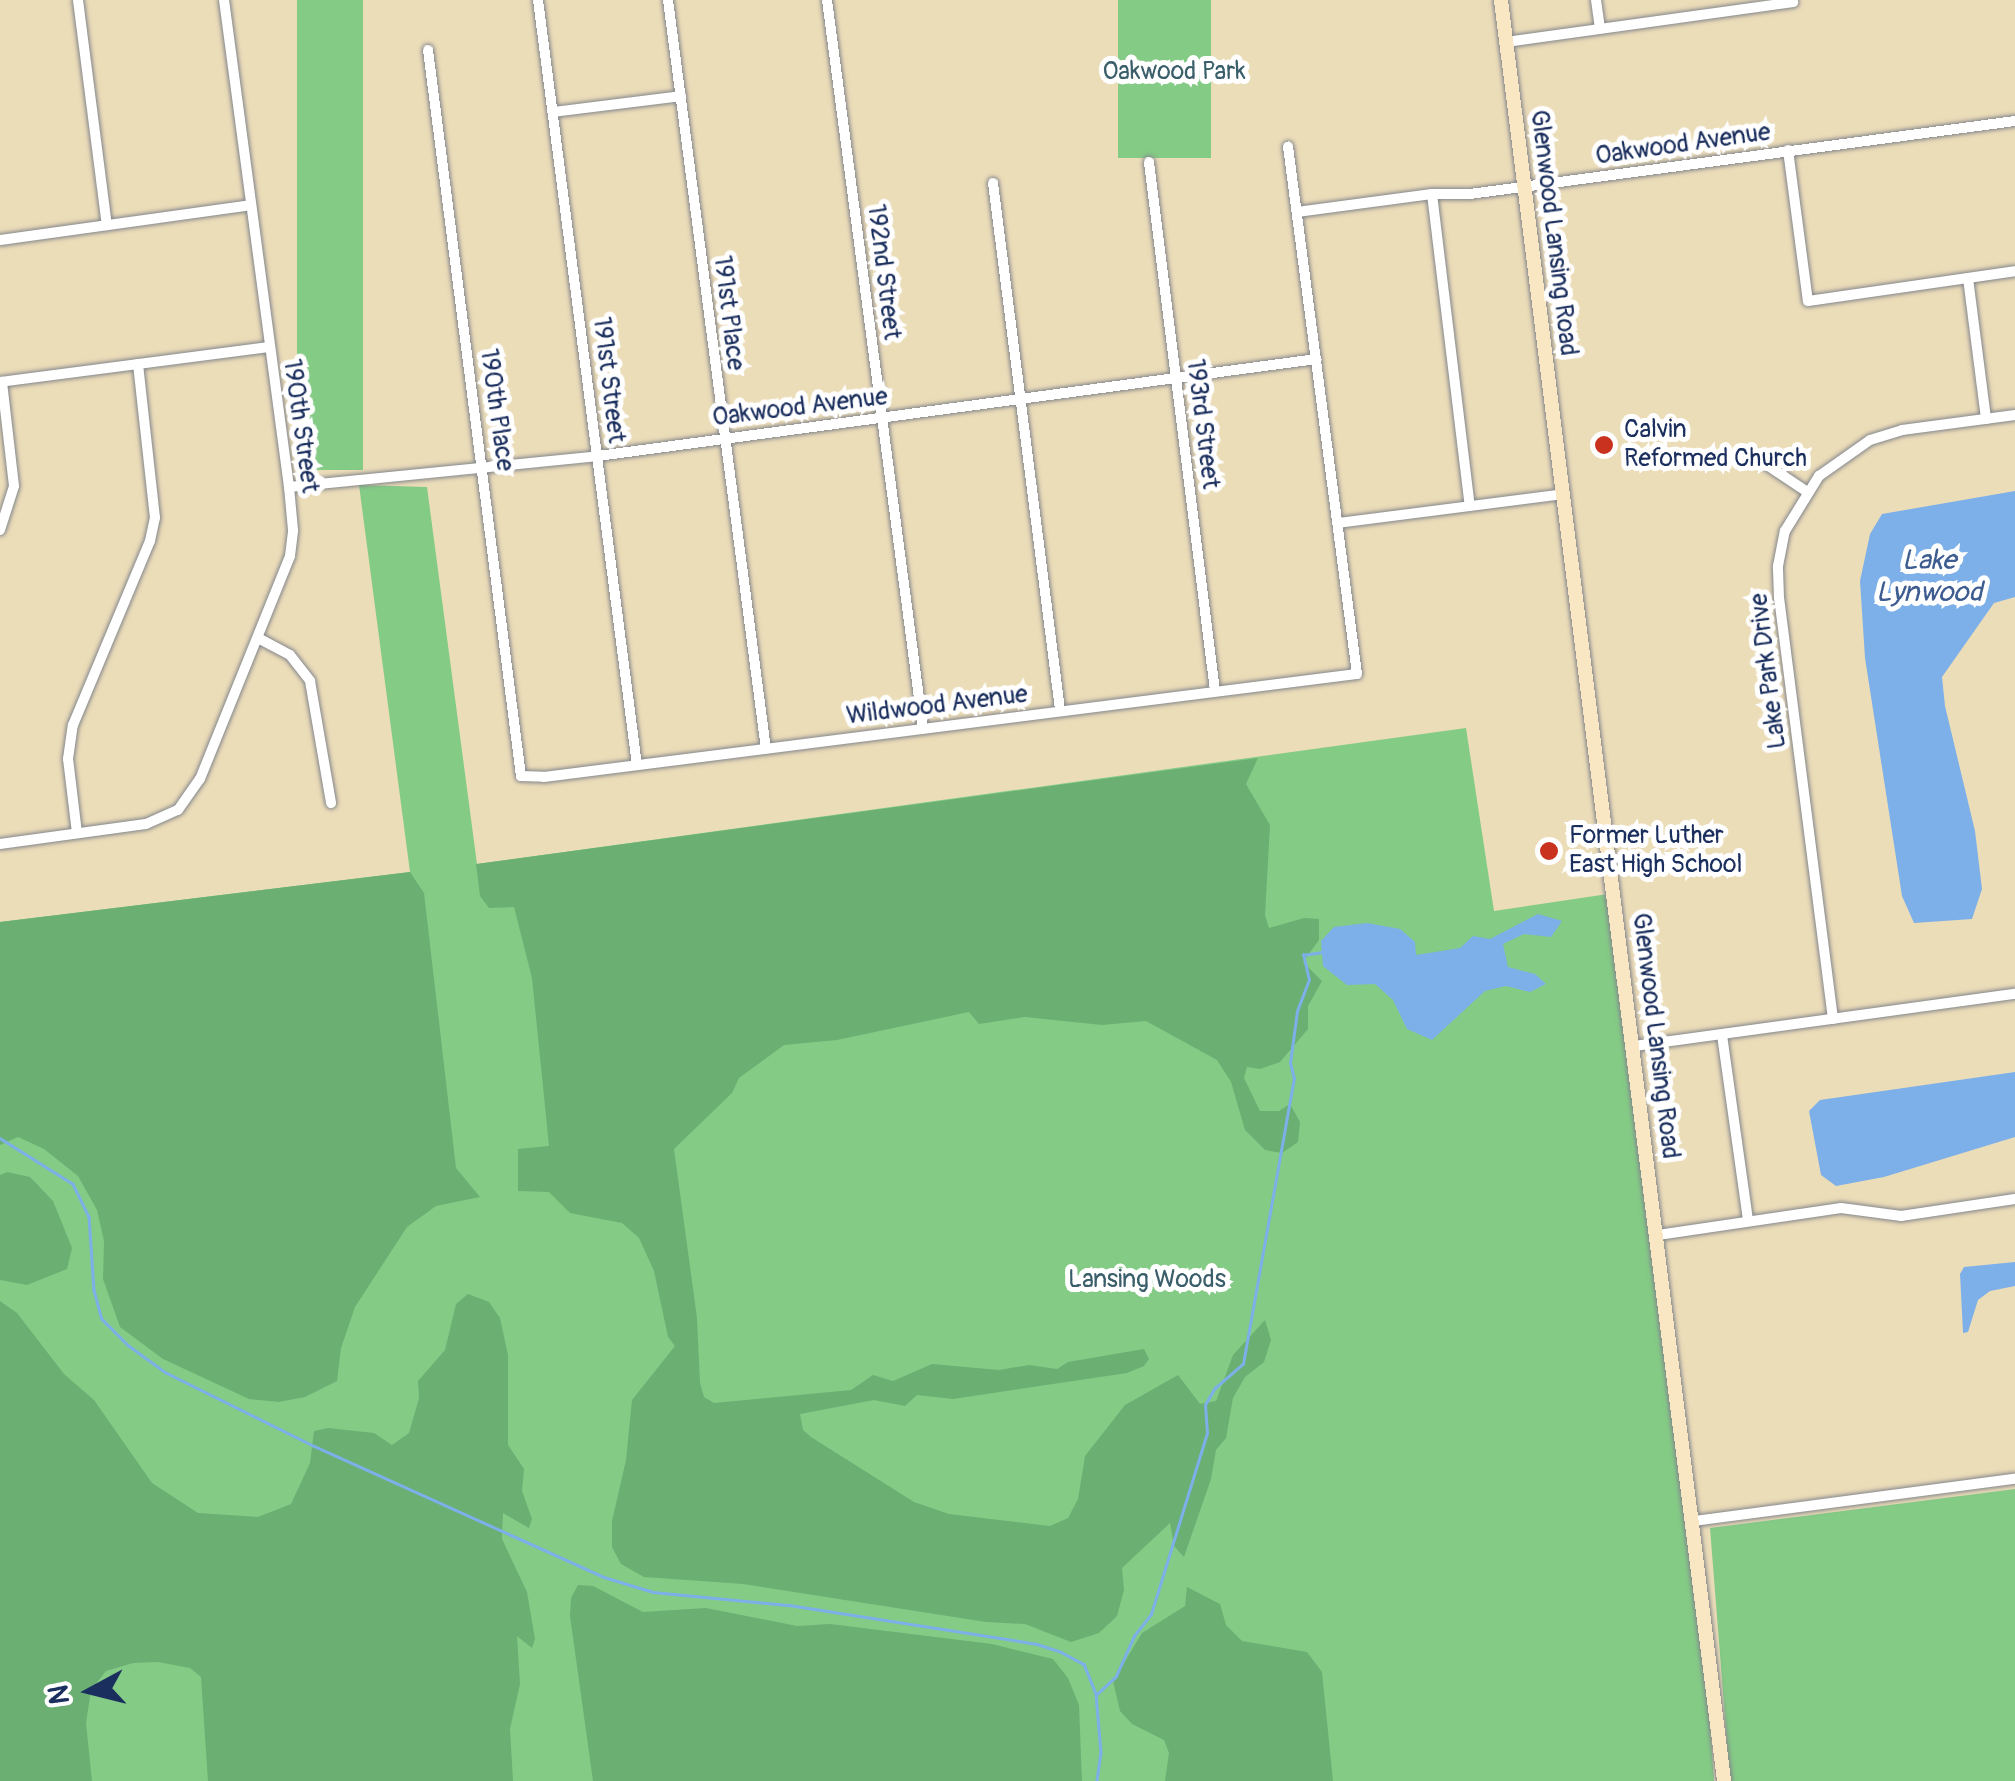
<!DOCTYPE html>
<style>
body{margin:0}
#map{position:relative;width:2015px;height:1781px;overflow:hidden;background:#ecddb9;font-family:Pangolin,sans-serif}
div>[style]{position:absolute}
.green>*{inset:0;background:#84cb86;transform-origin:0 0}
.forest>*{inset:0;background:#6baf73}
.water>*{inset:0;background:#7dafe9}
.stream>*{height:2.5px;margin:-1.25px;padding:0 1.25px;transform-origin:1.25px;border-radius:1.25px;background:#7dafe9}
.roads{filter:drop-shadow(0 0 2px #84868c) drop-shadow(0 0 2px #84868c)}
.minor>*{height:10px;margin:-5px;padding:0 5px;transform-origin:5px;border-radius:5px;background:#fff}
.secondary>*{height:14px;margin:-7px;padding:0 7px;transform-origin:7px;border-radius:7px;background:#f9e7c3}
.dots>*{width:28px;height:28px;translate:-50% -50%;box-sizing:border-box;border:5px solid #fff;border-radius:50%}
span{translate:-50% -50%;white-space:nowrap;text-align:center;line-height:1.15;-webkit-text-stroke:10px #fff;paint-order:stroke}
.park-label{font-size:25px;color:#3a5e6a}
.street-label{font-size:25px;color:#1b2f5e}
.poi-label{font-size:25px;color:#1b2f5e}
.left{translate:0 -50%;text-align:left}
.water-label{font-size:28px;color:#3d5c8f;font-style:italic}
.north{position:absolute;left:40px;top:1641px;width:100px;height:100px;-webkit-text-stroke:8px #fff;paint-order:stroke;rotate:263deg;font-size:28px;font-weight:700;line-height:40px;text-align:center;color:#1b2f5e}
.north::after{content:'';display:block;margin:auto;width:35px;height:45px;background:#1b2f5e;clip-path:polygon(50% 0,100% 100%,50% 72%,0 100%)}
</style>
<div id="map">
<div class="green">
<div style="left:297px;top:0;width:66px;height:470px"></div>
<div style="left:1118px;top:0;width:93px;height:158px"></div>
<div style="clip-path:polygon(359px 485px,427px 487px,477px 864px,1466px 728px,1494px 911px,1608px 894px,1708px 1692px,1714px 1781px,0 1781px,0 922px,410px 872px)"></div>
<div style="clip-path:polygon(2015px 1489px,2015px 1781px,1730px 1781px,1710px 1528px)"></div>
</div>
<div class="forest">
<div style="clip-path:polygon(1258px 758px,1246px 784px,1270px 825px,1265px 915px,1269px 928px,1304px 918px,1319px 919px,1319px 940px,1303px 962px,1322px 981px,1308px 1006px,1308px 1029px,1280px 1062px,1260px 1069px,1247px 1067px,1244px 1078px,1260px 1111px,1279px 1111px,1290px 1104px,1300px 1122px,1298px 1142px,1282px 1153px,1265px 1150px,1245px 1130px,1231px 1082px,1217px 1060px,1146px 1021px,1102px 1025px,1025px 1017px,979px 1024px,969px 1012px,837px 1040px,784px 1045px,739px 1078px,732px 1093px,674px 1149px,697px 1318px,700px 1383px,704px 1397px,714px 1403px,851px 1390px,873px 1375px,893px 1381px,932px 1364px,999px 1370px,1029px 1365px,1057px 1369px,1068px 1362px,1144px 1349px,1149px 1359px,1144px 1366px,1127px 1373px,953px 1399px,917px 1395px,905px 1406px,874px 1400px,800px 1414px,803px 1430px,811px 1437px,914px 1502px,949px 1514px,1050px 1526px,1068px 1518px,1078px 1499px,1085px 1456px,1125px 1405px,1178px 1375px,1200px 1404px,1216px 1401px,1233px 1355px,1265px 1320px,1271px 1340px,1264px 1362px,1245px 1377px,1233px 1398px,1226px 1438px,1216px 1450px,1211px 1479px,1184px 1557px,1174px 1546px,1170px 1523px,1122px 1568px,1124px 1590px,1117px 1616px,1099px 1633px,1071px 1642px,1025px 1624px,986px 1622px,743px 1584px,644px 1577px,621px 1564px,612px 1547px,612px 1521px,626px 1460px,632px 1400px,675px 1346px,668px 1337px,654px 1271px,639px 1238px,622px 1223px,570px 1213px,549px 1192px,518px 1191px,518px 1149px,549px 1146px,532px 978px,514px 907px,489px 908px,480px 896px,476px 864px)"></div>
<div style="clip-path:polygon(410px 872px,424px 893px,456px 1168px,480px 1197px,436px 1206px,407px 1227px,355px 1307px,341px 1348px,337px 1381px,305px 1397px,279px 1402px,249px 1399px,163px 1359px,120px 1327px,103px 1279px,104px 1241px,97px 1210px,78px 1176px,44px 1149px,18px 1137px,0 1145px,0 922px)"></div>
<div style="clip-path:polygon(7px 1172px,30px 1177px,53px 1201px,72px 1248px,67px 1269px,27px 1285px,0 1280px,0 1175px)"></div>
<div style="clip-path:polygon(468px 1294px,489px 1302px,500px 1318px,508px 1355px,508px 1445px,524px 1469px,522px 1491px,532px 1519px,529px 1528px,503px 1513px,502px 1539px,527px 1592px,535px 1639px,532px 1648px,517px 1636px,520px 1684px,510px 1729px,513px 1781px,208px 1781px,201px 1677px,190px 1668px,158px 1662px,133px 1663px,106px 1671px,91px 1690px,86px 1723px,92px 1781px,0 1781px,0 1301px,17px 1313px,64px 1374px,94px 1400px,152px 1483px,198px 1513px,258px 1517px,291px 1504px,310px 1463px,314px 1431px,328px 1428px,374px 1433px,392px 1445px,409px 1433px,419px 1398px,418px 1381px,445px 1350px,456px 1304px)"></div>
<div style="clip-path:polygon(578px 1585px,593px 1586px,643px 1612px,706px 1608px,797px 1626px,830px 1624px,992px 1644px,1053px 1659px,1068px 1678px,1079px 1705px,1082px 1781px,593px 1781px,570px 1616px,571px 1598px)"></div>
<div style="clip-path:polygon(1187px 1587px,1220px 1604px,1226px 1625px,1242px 1641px,1307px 1652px,1322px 1672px,1333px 1781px,1165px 1781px,1169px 1753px,1164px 1740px,1132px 1724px,1120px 1711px,1113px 1681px,1142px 1633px,1185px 1606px)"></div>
</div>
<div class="water">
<div style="clip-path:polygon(2015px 491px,2015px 597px,1994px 603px,1942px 677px,1945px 706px,1975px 831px,1982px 889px,1972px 919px,1914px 923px,1902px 896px,1865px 658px,1860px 581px,1870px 534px,1882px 514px)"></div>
<div style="clip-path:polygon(1538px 914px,1562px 921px,1551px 937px,1524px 934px,1503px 944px,1508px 967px,1535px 974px,1546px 984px,1530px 992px,1506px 986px,1485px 991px,1432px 1040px,1407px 1029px,1393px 1000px,1375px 984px,1347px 985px,1323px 966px,1321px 941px,1334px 927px,1367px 923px,1400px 929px,1415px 942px,1416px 955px,1460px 948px,1473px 936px,1490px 939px)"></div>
<div style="clip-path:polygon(2015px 1072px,2015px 1137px,1884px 1177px,1836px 1186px,1821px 1175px,1809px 1111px,1820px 1100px)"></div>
<div style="clip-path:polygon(2015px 1262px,2015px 1286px,1990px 1291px,1978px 1300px,1968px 1332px,1963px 1333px,1960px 1274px,1964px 1267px)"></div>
</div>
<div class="stream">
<div style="left:0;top:1138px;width:86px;rotate:32.2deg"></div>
<div style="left:73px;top:1184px;width:37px;rotate:64deg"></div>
<div style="left:89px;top:1217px;width:73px;rotate:86.1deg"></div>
<div style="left:94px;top:1290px;width:30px;rotate:75deg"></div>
<div style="left:102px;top:1319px;width:37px;rotate:45deg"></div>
<div style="left:128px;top:1345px;width:46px;rotate:36.1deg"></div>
<div style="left:165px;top:1372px;width:166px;rotate:26.4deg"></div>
<div style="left:314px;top:1446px;width:318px;rotate:24.3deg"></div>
<div style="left:604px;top:1577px;width:51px;rotate:17deg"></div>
<div style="left:653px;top:1592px;width:137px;rotate:5.5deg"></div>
<div style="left:789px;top:1605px;width:251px;rotate:8.9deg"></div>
<div style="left:1037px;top:1644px;width:25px;rotate:18deg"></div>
<div style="left:1061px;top:1652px;width:26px;rotate:28deg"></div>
<div style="left:1084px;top:1664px;width:32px;rotate:68deg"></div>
<div style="left:1096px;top:1694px;width:58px;rotate:85.1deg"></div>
<div style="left:1101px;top:1752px;width:29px;rotate:98deg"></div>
<div style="left:1097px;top:1694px;width:26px;rotate:-43deg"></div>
<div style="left:1116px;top:1676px;width:44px;rotate:-65.8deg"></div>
<div style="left:1134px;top:1636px;width:28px;rotate:-52deg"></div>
<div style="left:1151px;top:1614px;width:189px;rotate:-72.8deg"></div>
<div style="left:1207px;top:1433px;width:28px;rotate:-94deg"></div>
<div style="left:1205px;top:1405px;width:20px;rotate:-60deg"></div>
<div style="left:1215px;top:1388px;width:37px;rotate:-41deg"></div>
<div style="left:1243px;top:1364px;width:290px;rotate:-79.9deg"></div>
<div style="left:1294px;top:1079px;width:16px;rotate:-104deg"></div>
<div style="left:1290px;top:1063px;width:52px;rotate:-82.3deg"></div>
<div style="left:1297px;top:1011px;width:33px;rotate:-69deg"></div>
<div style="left:1309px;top:980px;width:26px;rotate:-103deg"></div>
<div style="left:1303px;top:955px;width:19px;rotate:-9deg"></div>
</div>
<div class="roads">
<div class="minor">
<div style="left:78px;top:0;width:227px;rotate:82.7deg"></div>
<div style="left:538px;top:0;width:771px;rotate:82.63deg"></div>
<div style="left:668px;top:0;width:755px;rotate:82.55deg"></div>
<div style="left:827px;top:0;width:734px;rotate:82.49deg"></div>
<div style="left:1596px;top:0;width:29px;rotate:82deg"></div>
<div style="left:1506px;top:42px;width:290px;rotate:-7.9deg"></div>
<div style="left:428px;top:50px;width:732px;rotate:82.7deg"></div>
<div style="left:521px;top:776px;width:23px;rotate:2deg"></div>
<div style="left:544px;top:777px;width:819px;rotate:-7.22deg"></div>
<div style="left:1357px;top:674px;width:532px;rotate:-97.45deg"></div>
<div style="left:553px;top:112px;width:129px;rotate:-7.1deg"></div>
<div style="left:1788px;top:150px;width:152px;rotate:82.5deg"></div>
<div style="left:1808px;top:301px;width:209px;rotate:-8.2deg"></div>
<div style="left:1149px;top:162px;width:533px;rotate:82.89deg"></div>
<div style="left:993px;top:183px;width:531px;rotate:82.75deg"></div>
<div style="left:1432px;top:194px;width:314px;rotate:83.1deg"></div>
<div style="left:1297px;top:212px;width:136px;rotate:-7.6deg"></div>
<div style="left:1432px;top:194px;width:38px"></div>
<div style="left:1470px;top:194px;width:550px;rotate:-7.63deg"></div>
<div style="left:0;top:240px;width:253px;rotate:-7.9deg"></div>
<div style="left:1968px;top:278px;width:142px;rotate:82.7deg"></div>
<div style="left:0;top:382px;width:272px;rotate:-7.4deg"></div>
<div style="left:1752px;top:455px;width:65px;rotate:33.7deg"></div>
<div style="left:289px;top:487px;width:311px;rotate:-5.7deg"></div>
<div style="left:598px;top:456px;width:725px;rotate:-7.69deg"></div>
<div style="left:1338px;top:523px;width:228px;rotate:-7.3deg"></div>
<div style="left:0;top:530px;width:46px;rotate:-72.3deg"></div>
<div style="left:14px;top:486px;width:105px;rotate:-96.6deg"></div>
<div style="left:258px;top:638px;width:36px;rotate:28deg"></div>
<div style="left:290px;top:655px;width:33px;rotate:52deg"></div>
<div style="left:310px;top:681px;width:124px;rotate:80.2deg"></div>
<div style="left:77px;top:833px;width:75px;rotate:-96.9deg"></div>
<div style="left:68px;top:759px;width:34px;rotate:-82deg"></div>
<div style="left:73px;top:725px;width:199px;rotate:-67.3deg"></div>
<div style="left:150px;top:541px;width:24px;rotate:-78deg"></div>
<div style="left:155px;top:518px;width:155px;rotate:-96.3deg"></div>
<div style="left:0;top:844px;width:147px;rotate:-7.8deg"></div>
<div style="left:146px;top:824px;width:35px;rotate:-24deg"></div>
<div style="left:178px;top:810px;width:38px;rotate:-55deg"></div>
<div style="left:200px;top:779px;width:240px;rotate:-68deg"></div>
<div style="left:290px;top:556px;width:26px;rotate:-83deg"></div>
<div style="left:293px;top:530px;width:43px;rotate:-95.3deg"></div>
<div style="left:289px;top:487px;width:491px;rotate:-97.6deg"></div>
<div style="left:1833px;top:1019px;width:424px;rotate:-97.3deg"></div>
<div style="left:1779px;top:598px;width:32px;rotate:-92deg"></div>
<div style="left:1778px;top:566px;width:36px;rotate:-79deg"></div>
<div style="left:1785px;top:531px;width:65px;rotate:-58.3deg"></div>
<div style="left:1819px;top:476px;width:62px;rotate:-35.2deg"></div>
<div style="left:1870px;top:440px;width:34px;rotate:-17deg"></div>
<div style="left:1902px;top:430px;width:114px;rotate:-7.6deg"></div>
<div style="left:1722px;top:1035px;width:188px;rotate:82deg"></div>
<div style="left:1634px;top:1046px;width:385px;rotate:-7.8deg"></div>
<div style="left:1658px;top:1235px;width:185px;rotate:-8.4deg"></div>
<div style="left:1841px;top:1208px;width:61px;rotate:7.6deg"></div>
<div style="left:1901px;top:1216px;width:115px;rotate:-8.5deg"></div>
<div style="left:1694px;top:1521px;width:324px;rotate:-7.5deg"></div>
</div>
<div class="secondary">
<div style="left:1501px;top:0;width:1795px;rotate:82.86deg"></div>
</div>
</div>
<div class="dots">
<div style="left:1604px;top:445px;background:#c8321e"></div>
<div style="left:1549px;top:851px;background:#c8321e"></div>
</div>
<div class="park-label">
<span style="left:1174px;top:72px">Oakwood Park</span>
<span style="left:1147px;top:1280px">Lansing Woods</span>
</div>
<div class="street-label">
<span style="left:1683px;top:145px;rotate:-8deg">Oakwood Avenue</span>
<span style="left:1553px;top:233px;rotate:83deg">Glenwood Lansing Road</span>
<span style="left:883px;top:272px;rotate:83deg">192nd Street</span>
<span style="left:728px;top:313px;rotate:83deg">191st Place</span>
<span style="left:608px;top:380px;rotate:83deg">191st Street</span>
<span style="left:800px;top:408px;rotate:-7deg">Oakwood Avenue</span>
<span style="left:496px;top:410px;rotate:82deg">190th Place</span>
<span style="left:1202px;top:424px;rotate:83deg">193rd Street</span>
<span style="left:300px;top:426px;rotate:82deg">190th Street</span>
<span style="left:1769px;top:671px;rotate:-97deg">Lake Park Drive</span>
<span style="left:937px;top:706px;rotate:-7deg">Wildwood Avenue</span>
<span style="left:1655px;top:1036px;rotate:83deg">Glenwood Lansing Road</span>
</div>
<div class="poi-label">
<span class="left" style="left:1624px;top:445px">Calvin<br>Reformed Church</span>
<span class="left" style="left:1569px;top:851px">Former Luther<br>East High School</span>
</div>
<div class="water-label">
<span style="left:1929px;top:577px">Lake<br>Lynwood</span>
</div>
<div class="north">N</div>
</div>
